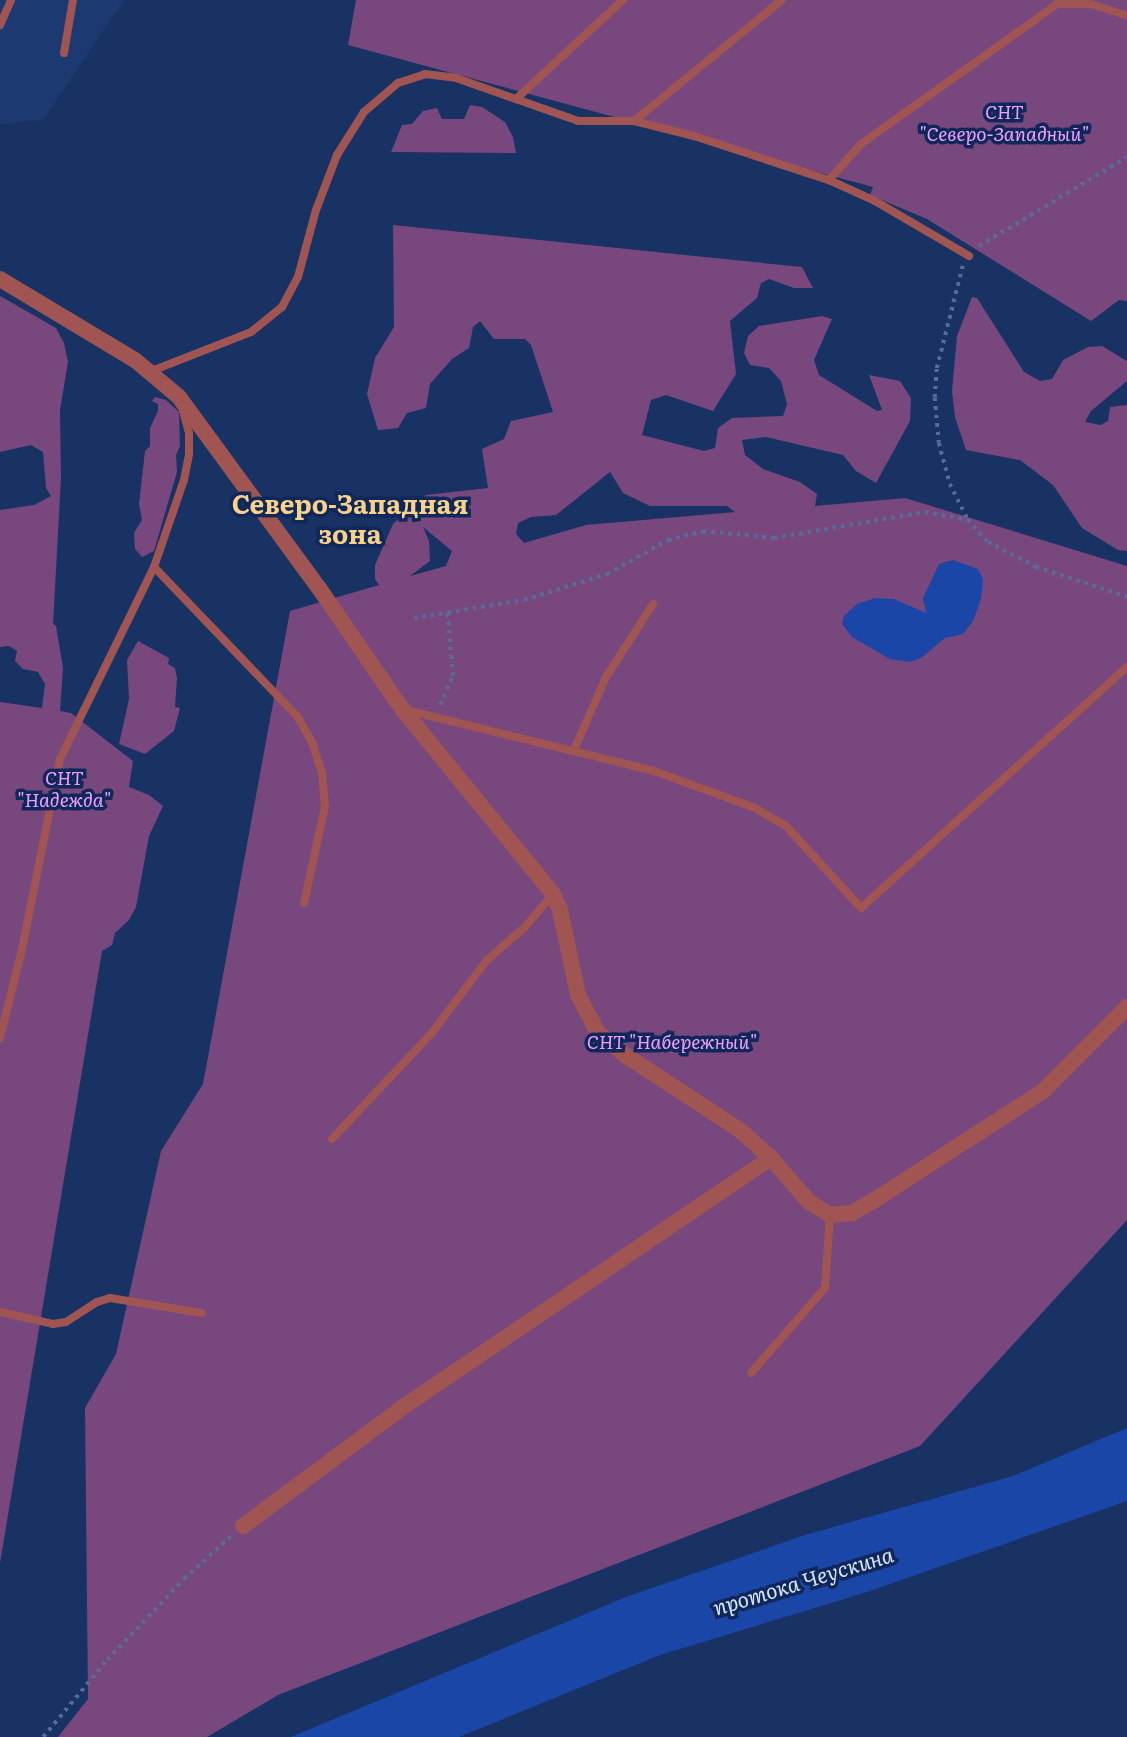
<!DOCTYPE html>
<meta charset="utf-8">
<style>
body{margin:0}
#map{position:relative;width:1127px;height:1737px;overflow:hidden;background:#193264;font-family:Literata,serif}
div>[style]{position:absolute}
.built>*{inset:0;background:#1d3972}
.green>*{inset:0;background:#78477e}
.water>*{inset:0;background:#1946a7}
.path>*{height:3.5px;margin-top:-1.75px;transform-origin:0;background:repeating-linear-gradient(90deg,#576d99 0 3.5px,transparent 0 8.5px)}
.service>*{height:8px;margin:-4px;padding:0 4px;transform-origin:4px;border-radius:4px;background:#a15552}
.minor>*{height:16px;margin:-8px;padding:0 8px;transform-origin:8px;border-radius:8px;background:#a15552}
span{translate:-50% -50%;white-space:nowrap;text-align:center;line-height:1.15;-webkit-text-stroke:7px #0f2759;paint-order:stroke}
.park-label{font-size:19px;color:#f29efc;font-style:italic}
.water-label{font-size:21px;color:#d6e4fe;font-style:italic}
.district-label{font-size:26px;color:#f8d28a;font-weight:700}
</style>
<div id="map">
<div class="built">
<div style="clip-path:polygon(0 0,124px 0,43px 120px,0 124px)"></div>
</div>
<div class="green">
<div style="clip-path:polygon(356px 0,1127px 0,1127px 301px,1119px 300px,1091px 321px,927px 219px,870px 195px,873px 187px,348px 45px)"></div>
<div style="clip-path:polygon(470px 105px,482px 107px,505px 122px,513px 137px,516px 153px,391px 152px,402px 125px,412px 124px,423px 111px,437px 108px,442px 119px,464px 119px)"></div>
<div style="clip-path:polygon(evenodd,393px 225px,802px 267px,813px 288px,794px 288px,769px 279px,761px 283px,757px 298px,730px 321px,736px 374px,713px 411px,666px 395px,651px 400px,642px 435px,704px 451px,715px 448px,718px 428px,732px 418px,783px 416px,787px 404px,781px 381px,769px 368px,750px 365px,744px 353px,748px 336px,759px 326px,822px 316px,832px 319px,814px 360px,819px 375px,877px 411px,882px 410px,869px 375px,900px 381px,911px 398px,910px 421px,876px 483px,856px 471px,843px 455px,766px 437px,742px 440px,745px 455px,763px 469px,800px 482px,817px 494px,815px 506px,905px 498px,1127px 566px,1127px 1220px,920px 1446px,278px 1695px,207px 1737px,58px 1737px,88px 1699px,85px 1408px,116px 1354px,161px 1151px,203px 1084px,290px 611px,379px 585px,375px 579px,375px 565px,393px 524px,426px 495px,488px 488px,482px 449px,504px 439px,511px 421px,553px 412px,531px 345px,525px 339px,494px 339px,480px 321px,473px 327px,469px 348px,452px 359px,430px 384px,426px 408px,407px 413px,398px 428px,378px 430px,367px 394px,375px 358px,394px 327px,393px 225px,610px 472px,623px 493px,650px 506px,727px 506px,735px 512px,586px 525px,524px 543px,516px 534px,518px 523px,531px 517px,556px 515px,610px 472px,393px 225px,423px 527px,452px 551px,446px 566px,410px 576px,430px 561px,429px 541px,423px 527px)"></div>
<div style="clip-path:polygon(0 296px,56px 328px,64px 343px,68px 362px,60px 410px,61px 478px,53px 624px,56px 626px,63px 668px,60px 711px,71px 713px,133px 761px,129px 787px,149px 795px,163px 806px,149px 836px,136px 907px,129px 920px,115px 933px,112px 945px,102px 951px,0 1563px,0 702px,42px 708px,45px 684px,38px 672px,23px 669px,15px 661px,17px 651px,9px 646px,0 647px,0 510px,34px 505px,51px 496px,46px 488px,43px 452px,31px 445px,0 452px)"></div>
<div style="clip-path:polygon(972px 297px,977px 298px,1024px 372px,1040px 381px,1052px 379px,1063px 360px,1088px 347px,1102px 346px,1127px 361px,1127px 381px,1091px 411px,1085px 422px,1100px 425px,1108px 421px,1110px 407px,1127px 405px,1127px 551px,1118px 550px,1082px 528px,1053px 485px,1020px 460px,966px 450px,955px 417px,952px 391px,957px 336px)"></div>
<div style="clip-path:polygon(155px 397px,166px 400px,179px 412px,180px 446px,176px 455px,177px 472px,154px 551px,142px 557px,135px 549px,134px 533px,142px 520px,139px 504px,145px 451px,150px 446px,150px 428px,158px 411px,158px 404px,152px 401px)"></div>
<div style="clip-path:polygon(138px 641px,169px 658px,168px 664px,175px 668px,177px 678px,175px 707px,180px 708px,174px 731px,145px 754px,119px 744px,129px 699px,127px 660px)"></div>
</div>
<div class="water">
<div style="clip-path:polygon(953px 560px,978px 569px,983px 580px,981px 599px,973px 621px,963px 634px,945px 638px,921px 658px,909px 662px,890px 659px,852px 637px,842px 624px,844px 616px,857px 604px,875px 598px,894px 599px,926px 613px,923px 598px,939px 564px)"></div>
<div style="clip-path:polygon(1127px 1428px,1127px 1501px,864px 1593px,660px 1655px,459px 1737px,291px 1737px,626px 1597px,805px 1535px,1013px 1476px)"></div>
</div>
<div class="path">
<div style="left:979px;top:246px;width:173px;rotate:-31deg"></div>
<div style="left:963px;top:266px;width:106px;rotate:104.2deg"></div>
<div style="left:937px;top:369px;width:29px;rotate:94deg"></div>
<div style="left:935px;top:398px;width:45px;rotate:84.9deg"></div>
<div style="left:939px;top:443px;width:42px;rotate:75deg"></div>
<div style="left:950px;top:484px;width:40px;rotate:63.4deg"></div>
<div style="left:968px;top:520px;width:30px;rotate:48deg"></div>
<div style="left:988px;top:542px;width:54px;rotate:27.5deg"></div>
<div style="left:1036px;top:567px;width:96px;rotate:18.2deg"></div>
<div style="left:414px;top:618px;width:111px;rotate:-9.3deg"></div>
<div style="left:524px;top:600px;width:87px;rotate:-17.4deg"></div>
<div style="left:607px;top:574px;width:70px;rotate:-29.1deg"></div>
<div style="left:668px;top:540px;width:36px;rotate:-14deg"></div>
<div style="left:703px;top:531px;width:71px;rotate:5.6deg"></div>
<div style="left:774px;top:538px;width:153px;rotate:-9.8deg"></div>
<div style="left:925px;top:512px;width:44px;rotate:10.5deg"></div>
<div style="left:440px;top:705px;width:32px;rotate:-66deg"></div>
<div style="left:453px;top:676px;width:64px;rotate:-95.4deg"></div>
<div style="left:43px;top:1737px;width:100px;rotate:-50.3deg"></div>
<div style="left:107px;top:1660px;width:112px;rotate:-46.5deg"></div>
<div style="left:184px;top:1579px;width:64px;rotate:-42.5deg"></div>
</div>
<div class="service">
<div style="left:0;top:25px;width:27px;rotate:-66deg"></div>
<div style="left:64px;top:53px;width:54px;rotate:-80.4deg"></div>
<div style="left:516px;top:99px;width:146px;rotate:-42.8deg"></div>
<div style="left:634px;top:121px;width:191px;rotate:-39.3deg"></div>
<div style="left:829px;top:180px;width:48px;rotate:-48.4deg"></div>
<div style="left:861px;top:144px;width:241px;rotate:-35.5deg"></div>
<div style="left:1057px;top:4px;width:33px"></div>
<div style="left:1090px;top:4px;width:39px;rotate:17deg"></div>
<div style="left:149px;top:372px;width:110px;rotate:-21.4deg"></div>
<div style="left:251px;top:332px;width:40px;rotate:-39deg"></div>
<div style="left:282px;top:307px;width:34px;rotate:-62deg"></div>
<div style="left:298px;top:277px;width:69px;rotate:-75deg"></div>
<div style="left:316px;top:210px;width:59px;rotate:-69.1deg"></div>
<div style="left:337px;top:155px;width:51px;rotate:-57.9deg"></div>
<div style="left:364px;top:112px;width:45px;rotate:-40.5deg"></div>
<div style="left:398px;top:83px;width:28px;rotate:-18deg"></div>
<div style="left:425px;top:74px;width:31px;rotate:7deg"></div>
<div style="left:456px;top:78px;width:129px;rotate:19.4deg"></div>
<div style="left:578px;top:121px;width:56px"></div>
<div style="left:634px;top:121px;width:62px;rotate:14deg"></div>
<div style="left:694px;top:136px;width:142px;rotate:18.1deg"></div>
<div style="left:829px;top:180px;width:51px;rotate:24.5deg"></div>
<div style="left:875px;top:201px;width:109px;rotate:30.3deg"></div>
<div style="left:154px;top:567px;width:207px;rotate:46.2deg"></div>
<div style="left:297px;top:716px;width:30px;rotate:60deg"></div>
<div style="left:312px;top:742px;width:33px;rotate:72deg"></div>
<div style="left:322px;top:773px;width:33px;rotate:85deg"></div>
<div style="left:325px;top:806px;width:99px;rotate:102.2deg"></div>
<div style="left:406px;top:710px;width:255px;rotate:13.8deg"></div>
<div style="left:654px;top:771px;width:108px;rotate:20.1deg"></div>
<div style="left:755px;top:808px;width:34px;rotate:30deg"></div>
<div style="left:785px;top:825px;width:113px;rotate:47.5deg"></div>
<div style="left:861px;top:908px;width:359px;rotate:-42.2deg"></div>
<div style="left:574px;top:750px;width:80px;rotate:-66.3deg"></div>
<div style="left:606px;top:677px;width:87px;rotate:-57.2deg"></div>
<div style="left:0;top:1038px;width:87px;rotate:-76deg"></div>
<div style="left:21px;top:954px;width:199px;rotate:-78.7deg"></div>
<div style="left:60px;top:759px;width:214px;rotate:-63.9deg"></div>
<div style="left:154px;top:567px;width:92px;rotate:-71deg"></div>
<div style="left:184px;top:480px;width:26px;rotate:-79deg"></div>
<div style="left:189px;top:454px;width:21px;rotate:-90deg"></div>
<div style="left:189px;top:433px;width:24px;rotate:-105deg"></div>
<div style="left:332px;top:1139px;width:144px;rotate:-46.7deg"></div>
<div style="left:431px;top:1034px;width:93px;rotate:-52.9deg"></div>
<div style="left:487px;top:960px;width:50px;rotate:-41deg"></div>
<div style="left:525px;top:927px;width:43px;rotate:-49.7deg"></div>
<div style="left:0;top:1312px;width:54px;rotate:12.8deg"></div>
<div style="left:53px;top:1324px;width:13px;rotate:-9deg"></div>
<div style="left:66px;top:1322px;width:37px;rotate:-33deg"></div>
<div style="left:97px;top:1302px;width:14px;rotate:-17deg"></div>
<div style="left:110px;top:1298px;width:93px;rotate:9.3deg"></div>
<div style="left:751px;top:1373px;width:113px;rotate:-49deg"></div>
<div style="left:825px;top:1288px;width:73px;rotate:-86.1deg"></div>
</div>
<div class="minor">
<div style="left:0;top:279px;width:157px;rotate:31deg"></div>
<div style="left:135px;top:360px;width:57px;rotate:40.1deg"></div>
<div style="left:179px;top:397px;width:237px;rotate:53.8deg"></div>
<div style="left:319px;top:588px;width:148px;rotate:55.5deg"></div>
<div style="left:403px;top:710px;width:237px;rotate:50.8deg"></div>
<div style="left:553px;top:894px;width:17px;rotate:66deg"></div>
<div style="left:560px;top:910px;width:87px;rotate:78deg"></div>
<div style="left:578px;top:995px;width:43px;rotate:62.2deg"></div>
<div style="left:598px;top:1033px;width:38px;rotate:39deg"></div>
<div style="left:628px;top:1057px;width:135px;rotate:33.2deg"></div>
<div style="left:741px;top:1131px;width:40px;rotate:42deg"></div>
<div style="left:771px;top:1158px;width:58px;rotate:49.2deg"></div>
<div style="left:809px;top:1202px;width:25px;rotate:32deg"></div>
<div style="left:830px;top:1215px;width:22px;rotate:-5deg"></div>
<div style="left:852px;top:1213px;width:24px;rotate:-30deg"></div>
<div style="left:873px;top:1201px;width:202px;rotate:-32.9deg"></div>
<div style="left:1043px;top:1091px;width:119px;rotate:-45deg"></div>
<div style="left:243px;top:1526px;width:199px;rotate:-36.6deg"></div>
<div style="left:403px;top:1407px;width:444px;rotate:-34.1deg"></div>
</div>
<div class="park-label">
<span style="left:1004px;top:123px">СНТ<br>"Северо-Западный"</span>
<span style="left:64px;top:789px">СНТ<br>"Надежда"</span>
<span style="left:672px;top:1042px">СНТ "Набережный"</span>
</div>
<div class="water-label">
<span style="left:803px;top:1580px;rotate:-17deg">протока Чеускина</span>
</div>
<div class="district-label">
<span style="left:350px;top:518px">Северо-Западная<br>зона</span>
</div>
</div>
